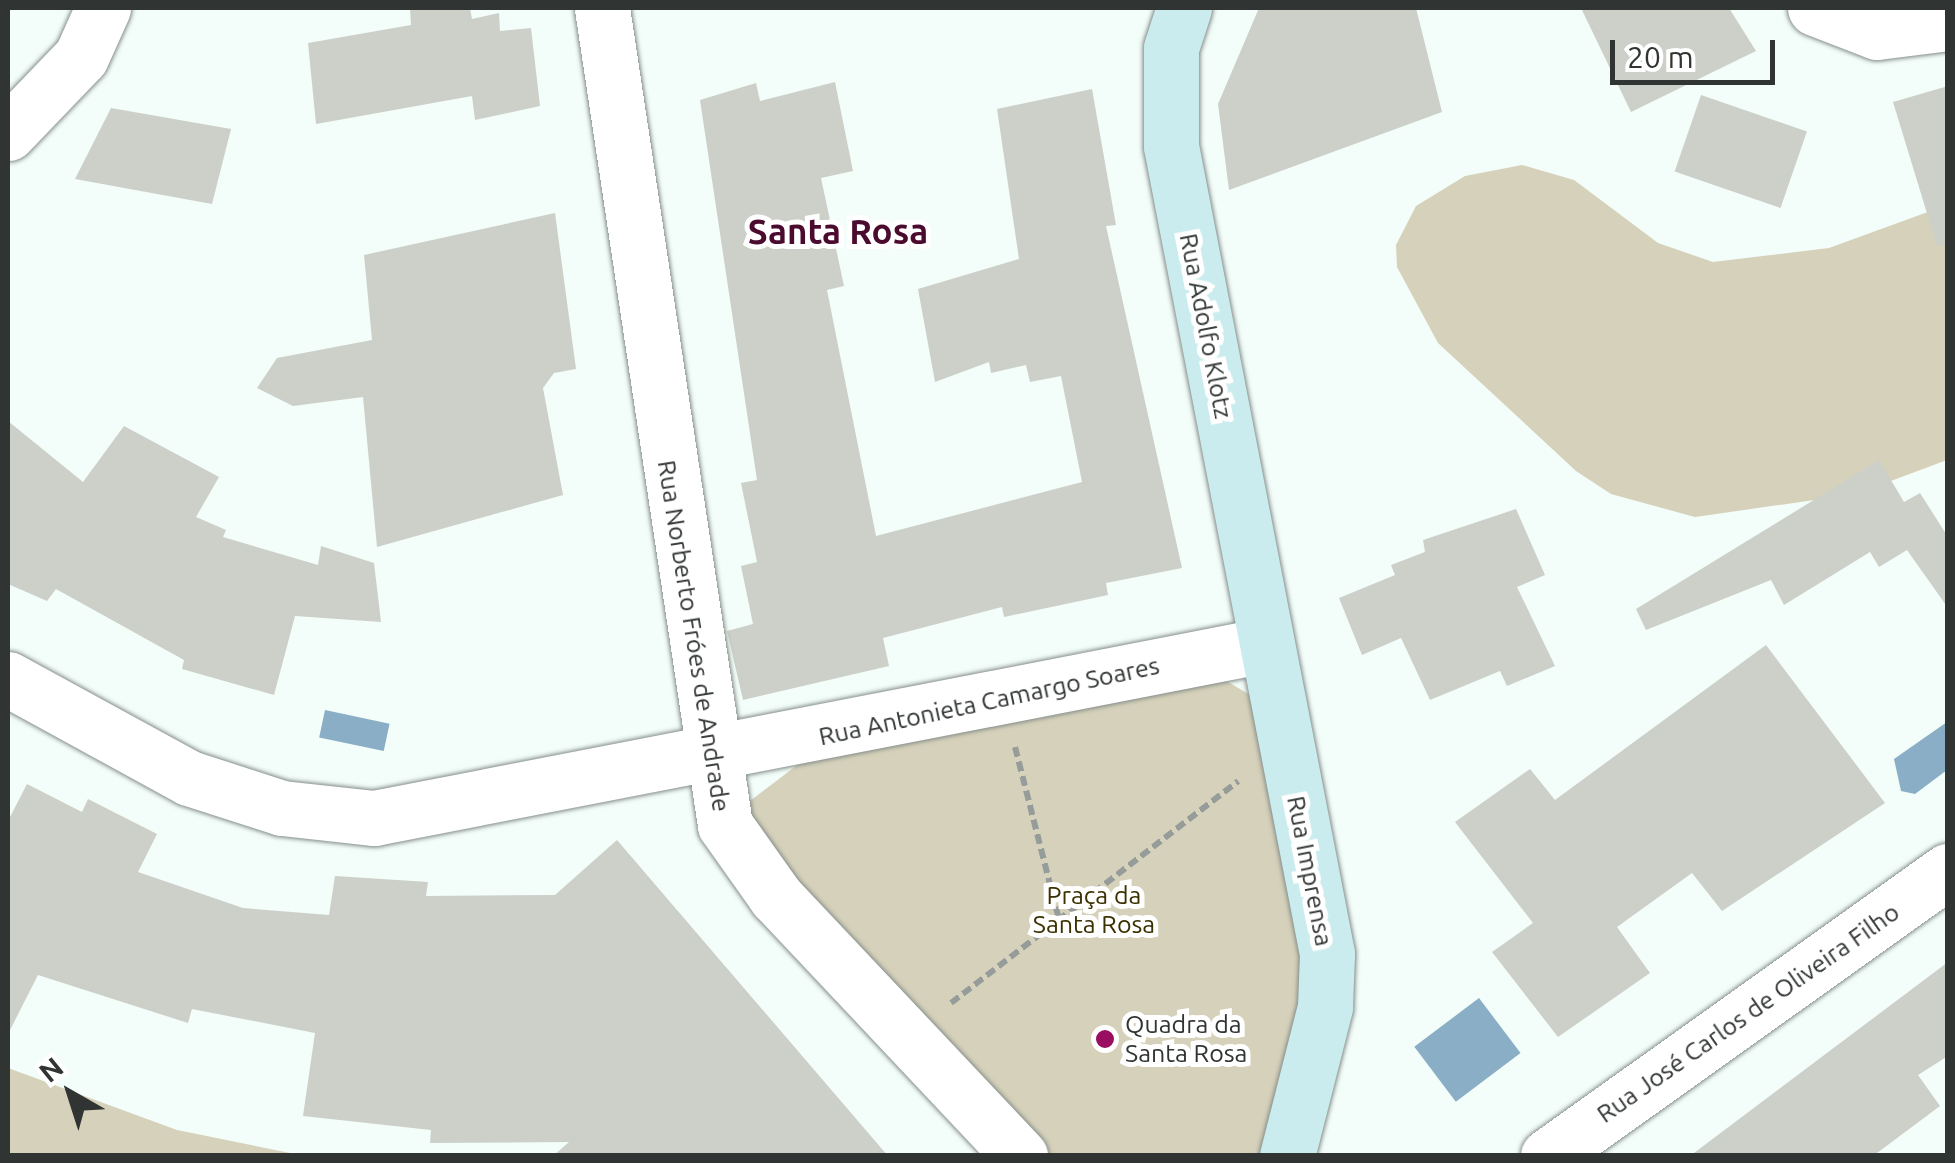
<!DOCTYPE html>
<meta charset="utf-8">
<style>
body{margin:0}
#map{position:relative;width:1955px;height:1163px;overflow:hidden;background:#f3fdf9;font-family:Ubuntu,sans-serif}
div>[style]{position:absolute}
.green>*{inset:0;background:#d6d1ba}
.water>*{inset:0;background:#89aec5;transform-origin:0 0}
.building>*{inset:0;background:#ccd0c9;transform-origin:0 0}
.path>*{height:6px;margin-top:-3px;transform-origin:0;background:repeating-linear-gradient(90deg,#959c99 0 10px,transparent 0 15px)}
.roads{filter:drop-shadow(0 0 2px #868f8b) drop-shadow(0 0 2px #868f8b)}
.street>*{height:55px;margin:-27.5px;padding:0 27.5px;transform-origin:27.5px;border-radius:27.5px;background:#fff}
.secondary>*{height:55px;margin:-27.5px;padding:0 27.5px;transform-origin:27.5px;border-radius:27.5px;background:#cbecee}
.dots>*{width:28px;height:28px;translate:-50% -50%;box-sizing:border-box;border:5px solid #fff;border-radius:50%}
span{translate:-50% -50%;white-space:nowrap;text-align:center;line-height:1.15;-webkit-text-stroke:10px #fff;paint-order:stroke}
.street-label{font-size:25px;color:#303432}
.park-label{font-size:25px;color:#3a3000}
.poi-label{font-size:25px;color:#303432}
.left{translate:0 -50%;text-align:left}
.district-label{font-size:35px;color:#4b0b2e;font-weight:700}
.frame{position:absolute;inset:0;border:10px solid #303432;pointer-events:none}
.north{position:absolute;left:20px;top:1043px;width:100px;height:100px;-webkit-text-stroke:8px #fff;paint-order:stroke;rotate:321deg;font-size:28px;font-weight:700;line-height:40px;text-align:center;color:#303432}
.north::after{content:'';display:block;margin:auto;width:35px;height:45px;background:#303432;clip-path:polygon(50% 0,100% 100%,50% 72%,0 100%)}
.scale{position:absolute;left:1610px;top:40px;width:165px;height:45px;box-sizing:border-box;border:5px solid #303432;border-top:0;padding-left:12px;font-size:30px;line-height:35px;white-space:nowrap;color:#303432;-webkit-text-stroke:8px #fff;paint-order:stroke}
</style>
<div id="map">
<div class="green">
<div style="clip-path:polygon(1522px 165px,1574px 180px,1658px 243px,1713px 262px,1829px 248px,1947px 205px,1947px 460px,1856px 494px,1695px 517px,1611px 494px,1576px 471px,1438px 343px,1397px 267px,1396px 245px,1416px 206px,1465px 176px)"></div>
<div style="clip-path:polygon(1220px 677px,1260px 701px,1311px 988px,1275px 1155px,1044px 1155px,763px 854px,746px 804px,800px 763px)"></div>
<div style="clip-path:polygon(8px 1068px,177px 1130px,300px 1155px,8px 1155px)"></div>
</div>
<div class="water">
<div style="left:325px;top:710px;width:66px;height:28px;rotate:12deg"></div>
<div style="clip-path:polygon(1947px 722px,1947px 770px,1915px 794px,1901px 791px,1894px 759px)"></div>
<div style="left:1479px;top:998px;width:69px;height:81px;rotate:53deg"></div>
</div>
<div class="building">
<div style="clip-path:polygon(410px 8px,470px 8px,472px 19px,499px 13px,500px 31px,531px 28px,540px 106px,475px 120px,472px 96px,316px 124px,308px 43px,411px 25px)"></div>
<div style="clip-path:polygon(1259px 8px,1416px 8px,1442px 112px,1229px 190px,1218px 104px)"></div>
<div style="clip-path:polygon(1581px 8px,1729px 8px,1756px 51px,1631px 112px)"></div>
<div style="clip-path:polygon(835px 82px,853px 171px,821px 178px,844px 286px,827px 290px,876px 536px,1082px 482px,1061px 376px,1030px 382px,1026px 365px,991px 373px,989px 362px,935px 382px,918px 289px,1019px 259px,997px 109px,1092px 89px,1116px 225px,1106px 226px,1182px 568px,1106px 583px,1108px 595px,1004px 617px,1002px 607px,883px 638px,889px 666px,743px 700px,727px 631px,753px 624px,741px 566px,757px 562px,741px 483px,757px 480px,700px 100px,756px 83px,760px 101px)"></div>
<div style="clip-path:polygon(1948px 86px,1948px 244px,1937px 246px,1893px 102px)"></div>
<div style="left:1701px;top:95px;width:112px;height:81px;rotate:19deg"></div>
<div style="clip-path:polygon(111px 108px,231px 129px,212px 204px,75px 179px)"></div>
<div style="clip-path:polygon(555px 213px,576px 369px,554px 373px,543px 388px,563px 495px,377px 547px,363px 397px,293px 406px,257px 388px,277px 358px,372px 340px,364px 255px)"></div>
<div style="clip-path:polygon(8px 421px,83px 482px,124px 426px,219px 477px,196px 517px,226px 530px,223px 537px,318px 565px,321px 546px,374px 563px,381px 622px,295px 616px,274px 695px,182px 669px,184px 660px,56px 589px,47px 601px,8px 584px)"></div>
<div style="clip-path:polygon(1879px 460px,1904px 502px,1920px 493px,1948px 537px,1948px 608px,1907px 550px,1879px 567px,1870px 552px,1784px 605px,1771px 580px,1646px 630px,1636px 609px)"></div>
<div style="clip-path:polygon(1516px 509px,1545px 575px,1517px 587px,1555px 666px,1507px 686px,1500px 671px,1430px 700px,1401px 638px,1362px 655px,1339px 598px,1395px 575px,1391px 565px,1425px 552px,1423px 540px)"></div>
<div style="clip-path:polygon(1766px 645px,1885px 803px,1722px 911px,1692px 873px,1617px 927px,1650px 973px,1558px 1037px,1492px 952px,1533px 923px,1455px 822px,1530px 769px,1555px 800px)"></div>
<div style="clip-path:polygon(27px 784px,82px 812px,88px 799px,157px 834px,138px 872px,243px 908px,329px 915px,335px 876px,428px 882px,426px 896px,555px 895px,617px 840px,888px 1156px,553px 1156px,569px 1142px,430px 1143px,431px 1130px,303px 1116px,315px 1033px,192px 1009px,188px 1023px,38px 975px,8px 1034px,8px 821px)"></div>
<div style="clip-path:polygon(1948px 962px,1948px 1056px,1918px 1075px,1940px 1106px,1873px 1156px,1690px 1156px)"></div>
</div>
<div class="path">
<div style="left:1015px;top:747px;width:174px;rotate:75.7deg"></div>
<div style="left:951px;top:1003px;width:363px;rotate:-37.7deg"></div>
</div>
<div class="roads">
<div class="street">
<div style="left:602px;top:8px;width:826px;rotate:81.44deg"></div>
<div style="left:725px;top:825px;width:88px;rotate:54.7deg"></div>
<div style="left:776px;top:897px;width:356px;rotate:46.7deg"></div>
<div style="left:1815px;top:8px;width:66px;rotate:21.2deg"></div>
<div style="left:1877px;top:32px;width:72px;rotate:-7.2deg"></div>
<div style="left:8px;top:133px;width:105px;rotate:-46.2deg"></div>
<div style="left:81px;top:57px;width:54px;rotate:-65.8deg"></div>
<div style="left:8px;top:679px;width:206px;rotate:28.7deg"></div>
<div style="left:189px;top:778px;width:98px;rotate:17.9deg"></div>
<div style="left:282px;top:808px;width:93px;rotate:6.2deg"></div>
<div style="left:374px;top:818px;width:909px;rotate:-10.98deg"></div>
<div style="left:1548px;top:1156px;width:491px;rotate:-35.5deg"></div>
</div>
<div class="secondary">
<div style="left:1184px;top:8px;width:42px;rotate:108deg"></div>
<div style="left:1171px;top:48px;width:98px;rotate:90deg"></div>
<div style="left:1171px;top:146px;width:823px;rotate:79.07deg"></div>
<div style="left:1327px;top:954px;width:53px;rotate:92.2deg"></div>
<div style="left:1325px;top:1007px;width:154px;rotate:104.3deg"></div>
</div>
</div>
<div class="dots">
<div style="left:1105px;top:1039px;background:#990e60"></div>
</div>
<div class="street-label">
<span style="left:1206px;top:326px;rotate:79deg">Rua Adolfo Klotz</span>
<span style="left:694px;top:636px;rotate:81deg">Rua Norberto Fróes de Andrade</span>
<span style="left:989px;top:701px;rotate:-12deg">Rua Antonieta Camargo Soares</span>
<span style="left:1310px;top:871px;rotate:79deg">Rua Imprensa</span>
<span style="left:1748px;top:1013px;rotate:-35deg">Rua José Carlos de Oliveira Filho</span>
</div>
<div class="park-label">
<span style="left:1094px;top:910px">Praça da<br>Santa Rosa</span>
</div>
<div class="poi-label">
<span class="left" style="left:1125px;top:1039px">Quadra da<br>Santa Rosa</span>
</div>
<div class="district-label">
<span style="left:838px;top:231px">Santa Rosa</span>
</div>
<div class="frame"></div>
<div class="north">N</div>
<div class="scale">20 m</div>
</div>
